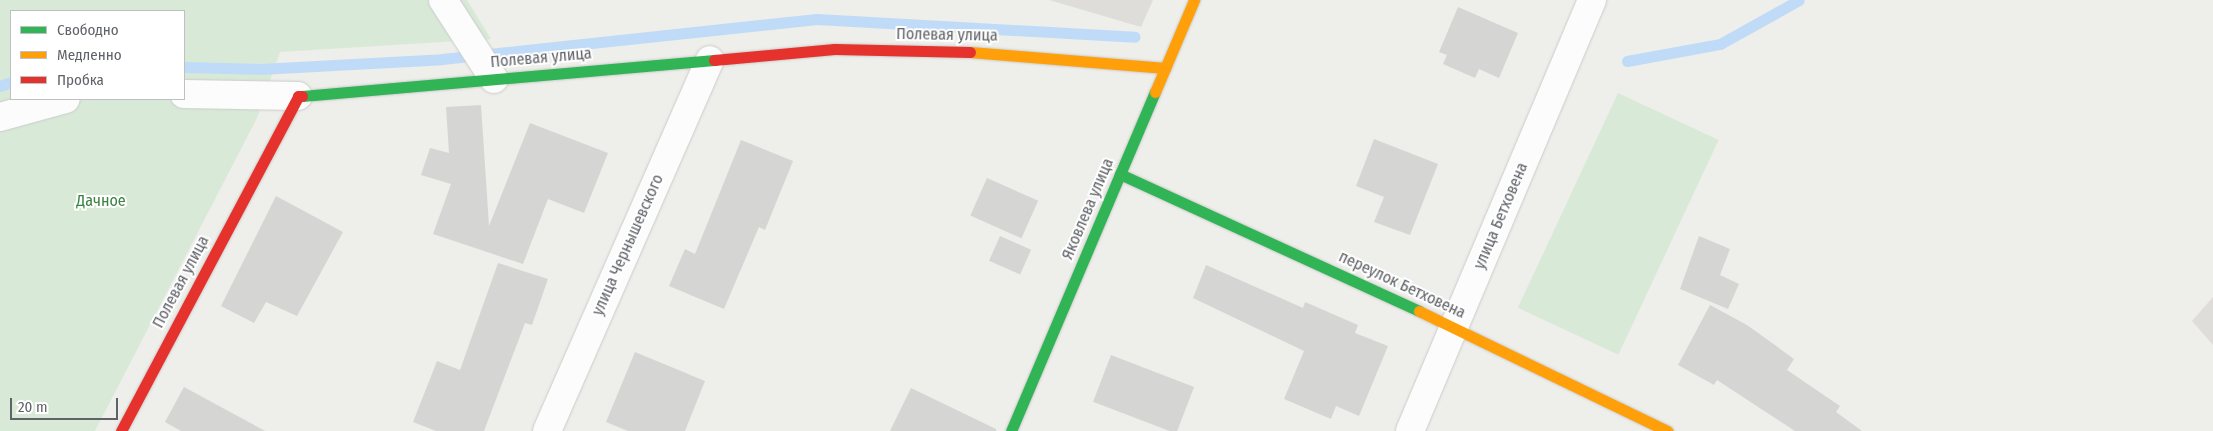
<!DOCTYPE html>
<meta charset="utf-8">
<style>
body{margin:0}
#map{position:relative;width:2213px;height:431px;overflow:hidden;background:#eeeeea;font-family:"Fira Sans Condensed",sans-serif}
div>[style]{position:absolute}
.industrial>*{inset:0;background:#deddda}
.green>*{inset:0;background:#d8ead7;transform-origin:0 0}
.stream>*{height:11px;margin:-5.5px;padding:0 5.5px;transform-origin:5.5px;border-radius:5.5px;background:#c0dbf7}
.building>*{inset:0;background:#d5d5d3;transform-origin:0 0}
.roads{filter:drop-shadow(0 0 1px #cbcccb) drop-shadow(0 0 1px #cbcccb)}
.street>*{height:28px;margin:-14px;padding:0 14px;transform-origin:14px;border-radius:14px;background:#fcfcfc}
.fast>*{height:11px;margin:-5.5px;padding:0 5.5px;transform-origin:5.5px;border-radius:5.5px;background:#30b455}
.slow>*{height:11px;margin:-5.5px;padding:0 5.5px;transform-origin:5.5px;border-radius:5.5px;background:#ff9f0a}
.jam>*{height:11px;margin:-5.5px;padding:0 5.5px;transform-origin:5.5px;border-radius:5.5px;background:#e5322d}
span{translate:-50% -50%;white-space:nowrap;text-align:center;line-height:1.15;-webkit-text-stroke:4px #fff;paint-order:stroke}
.street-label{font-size:16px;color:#5f6267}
.park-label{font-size:16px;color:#398442}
.legend{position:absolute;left:10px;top:10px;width:175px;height:90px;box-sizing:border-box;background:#fff;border:1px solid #bfc0c2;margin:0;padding:6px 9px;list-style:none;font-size:15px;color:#5f6267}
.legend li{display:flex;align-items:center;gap:10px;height:25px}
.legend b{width:25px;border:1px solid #bfc0c2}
.scale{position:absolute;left:10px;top:398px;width:108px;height:22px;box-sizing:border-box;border:2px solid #5f6267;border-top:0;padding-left:6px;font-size:15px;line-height:18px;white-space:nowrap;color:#5f6267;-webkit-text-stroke:4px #fff;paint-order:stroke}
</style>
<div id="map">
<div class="industrial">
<div style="clip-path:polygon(1049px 0,1153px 0,1141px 27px)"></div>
<div style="clip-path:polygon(2213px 297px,2213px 345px,2192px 321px)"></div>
</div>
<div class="green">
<div style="clip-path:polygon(evenodd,0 0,467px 0,491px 39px,280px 52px,257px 118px,95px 431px,0 431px,0 0,11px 11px,184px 11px,184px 99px,11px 99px,11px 11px)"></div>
<div style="left:1618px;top:93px;width:111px;height:237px;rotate:25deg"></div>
</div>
<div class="stream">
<div style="left:1627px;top:61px;width:95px;rotate:-10.4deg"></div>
<div style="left:1720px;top:44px;width:90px;rotate:-29.1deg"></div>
<div style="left:184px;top:67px;width:76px;rotate:1.5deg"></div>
<div style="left:260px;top:69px;width:182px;rotate:-3.1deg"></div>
<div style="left:442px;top:59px;width:377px;rotate:-6.1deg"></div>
<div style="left:817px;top:19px;width:318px;rotate:3.2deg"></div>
<div style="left:0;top:86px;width:12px;rotate:-20deg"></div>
</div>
<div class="building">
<div style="clip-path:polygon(1458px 7px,1518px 33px,1499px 78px,1479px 69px,1475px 78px,1443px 64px,1447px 55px,1439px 52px)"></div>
<div style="clip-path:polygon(481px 105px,489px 226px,530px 123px,608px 153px,584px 213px,548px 199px,523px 264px,433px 234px,451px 184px,421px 175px,430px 148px,449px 153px,446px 107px)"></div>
<div style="clip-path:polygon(1374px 139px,1438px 164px,1410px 235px,1374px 222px,1384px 197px,1356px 186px)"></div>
<div style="clip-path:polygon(741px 140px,793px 161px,765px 230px,759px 227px,724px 309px,669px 286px,685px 249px,695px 254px)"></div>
<div style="left:987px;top:178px;width:56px;height:41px;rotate:24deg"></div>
<div style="clip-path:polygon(276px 196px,343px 232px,297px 316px,266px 302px,254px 323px,221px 306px)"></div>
<div style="left:1000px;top:236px;width:34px;height:27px;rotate:24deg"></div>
<div style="clip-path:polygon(1699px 236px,1730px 249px,1720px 275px,1739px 284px,1728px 309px,1680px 289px)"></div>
<div style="clip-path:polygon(498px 263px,548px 279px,532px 325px,525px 323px,484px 431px,436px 431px,413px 422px,437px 361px,460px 370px)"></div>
<div style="clip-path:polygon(1206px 265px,1303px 308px,1305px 302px,1358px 325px,1355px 333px,1388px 346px,1359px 416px,1336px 406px,1331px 419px,1284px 399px,1304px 351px,1193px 298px)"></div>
<div style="clip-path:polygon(1710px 305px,1747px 325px,1794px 359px,1787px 370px,1840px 406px,1836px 412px,1862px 431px,1795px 431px,1717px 380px,1714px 385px,1678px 365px)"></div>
<div style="clip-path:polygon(635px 352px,705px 381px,685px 431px,628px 431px,606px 422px)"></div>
<div style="left:1111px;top:355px;width:89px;height:50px;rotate:21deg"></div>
<div style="clip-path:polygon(184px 387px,265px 431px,181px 431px,165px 422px)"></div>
<div style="clip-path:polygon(911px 388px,996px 429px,996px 431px,890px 431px)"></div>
</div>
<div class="roads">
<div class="street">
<div style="left:443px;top:0;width:94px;rotate:57.2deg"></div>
<div style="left:184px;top:94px;width:114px;rotate:1deg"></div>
<div style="left:0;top:117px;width:68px;rotate:-15.3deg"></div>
<div style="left:547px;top:431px;width:405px;rotate:-66.3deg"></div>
<div style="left:1410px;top:431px;width:468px;rotate:-67.1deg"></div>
</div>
<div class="fast">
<div style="left:302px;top:96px;width:414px;rotate:-5deg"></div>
<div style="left:1120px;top:174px;width:329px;rotate:24.6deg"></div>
<div style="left:1011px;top:431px;width:368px;rotate:-67deg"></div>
</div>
<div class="slow">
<div style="left:970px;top:52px;width:196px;rotate:4.7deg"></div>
<div style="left:1155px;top:92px;width:100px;rotate:-67deg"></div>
<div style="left:1419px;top:311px;width:276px;rotate:25.8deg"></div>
</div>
<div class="jam">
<div style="left:714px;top:60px;width:121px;rotate:-5.2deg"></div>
<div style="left:835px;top:49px;width:135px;rotate:1.3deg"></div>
<div style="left:121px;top:431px;width:379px;rotate:-62.1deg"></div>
<div style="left:298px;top:96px;width:4px"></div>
</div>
</div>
<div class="street-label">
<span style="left:947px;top:35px;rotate:1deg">Полевая улица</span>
<span style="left:541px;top:58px;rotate:-5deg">Полевая улица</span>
<span style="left:1088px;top:209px;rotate:-67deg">Яковлева улица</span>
<span style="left:1501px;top:216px;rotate:-67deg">улица Бетховена</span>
<span style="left:628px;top:245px;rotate:-66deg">улица Чернышевского</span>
<span style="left:181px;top:282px;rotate:-62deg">Полевая улица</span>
<span style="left:1402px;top:285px;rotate:25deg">переулок Бетховена</span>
</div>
<div class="park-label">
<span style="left:101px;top:201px">Дачное</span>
</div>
<ul class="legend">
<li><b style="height:6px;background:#30b455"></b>Свободно</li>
<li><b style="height:6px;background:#ff9f0a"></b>Медленно</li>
<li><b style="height:6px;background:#e5322d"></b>Пробка</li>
</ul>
<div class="scale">20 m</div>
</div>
